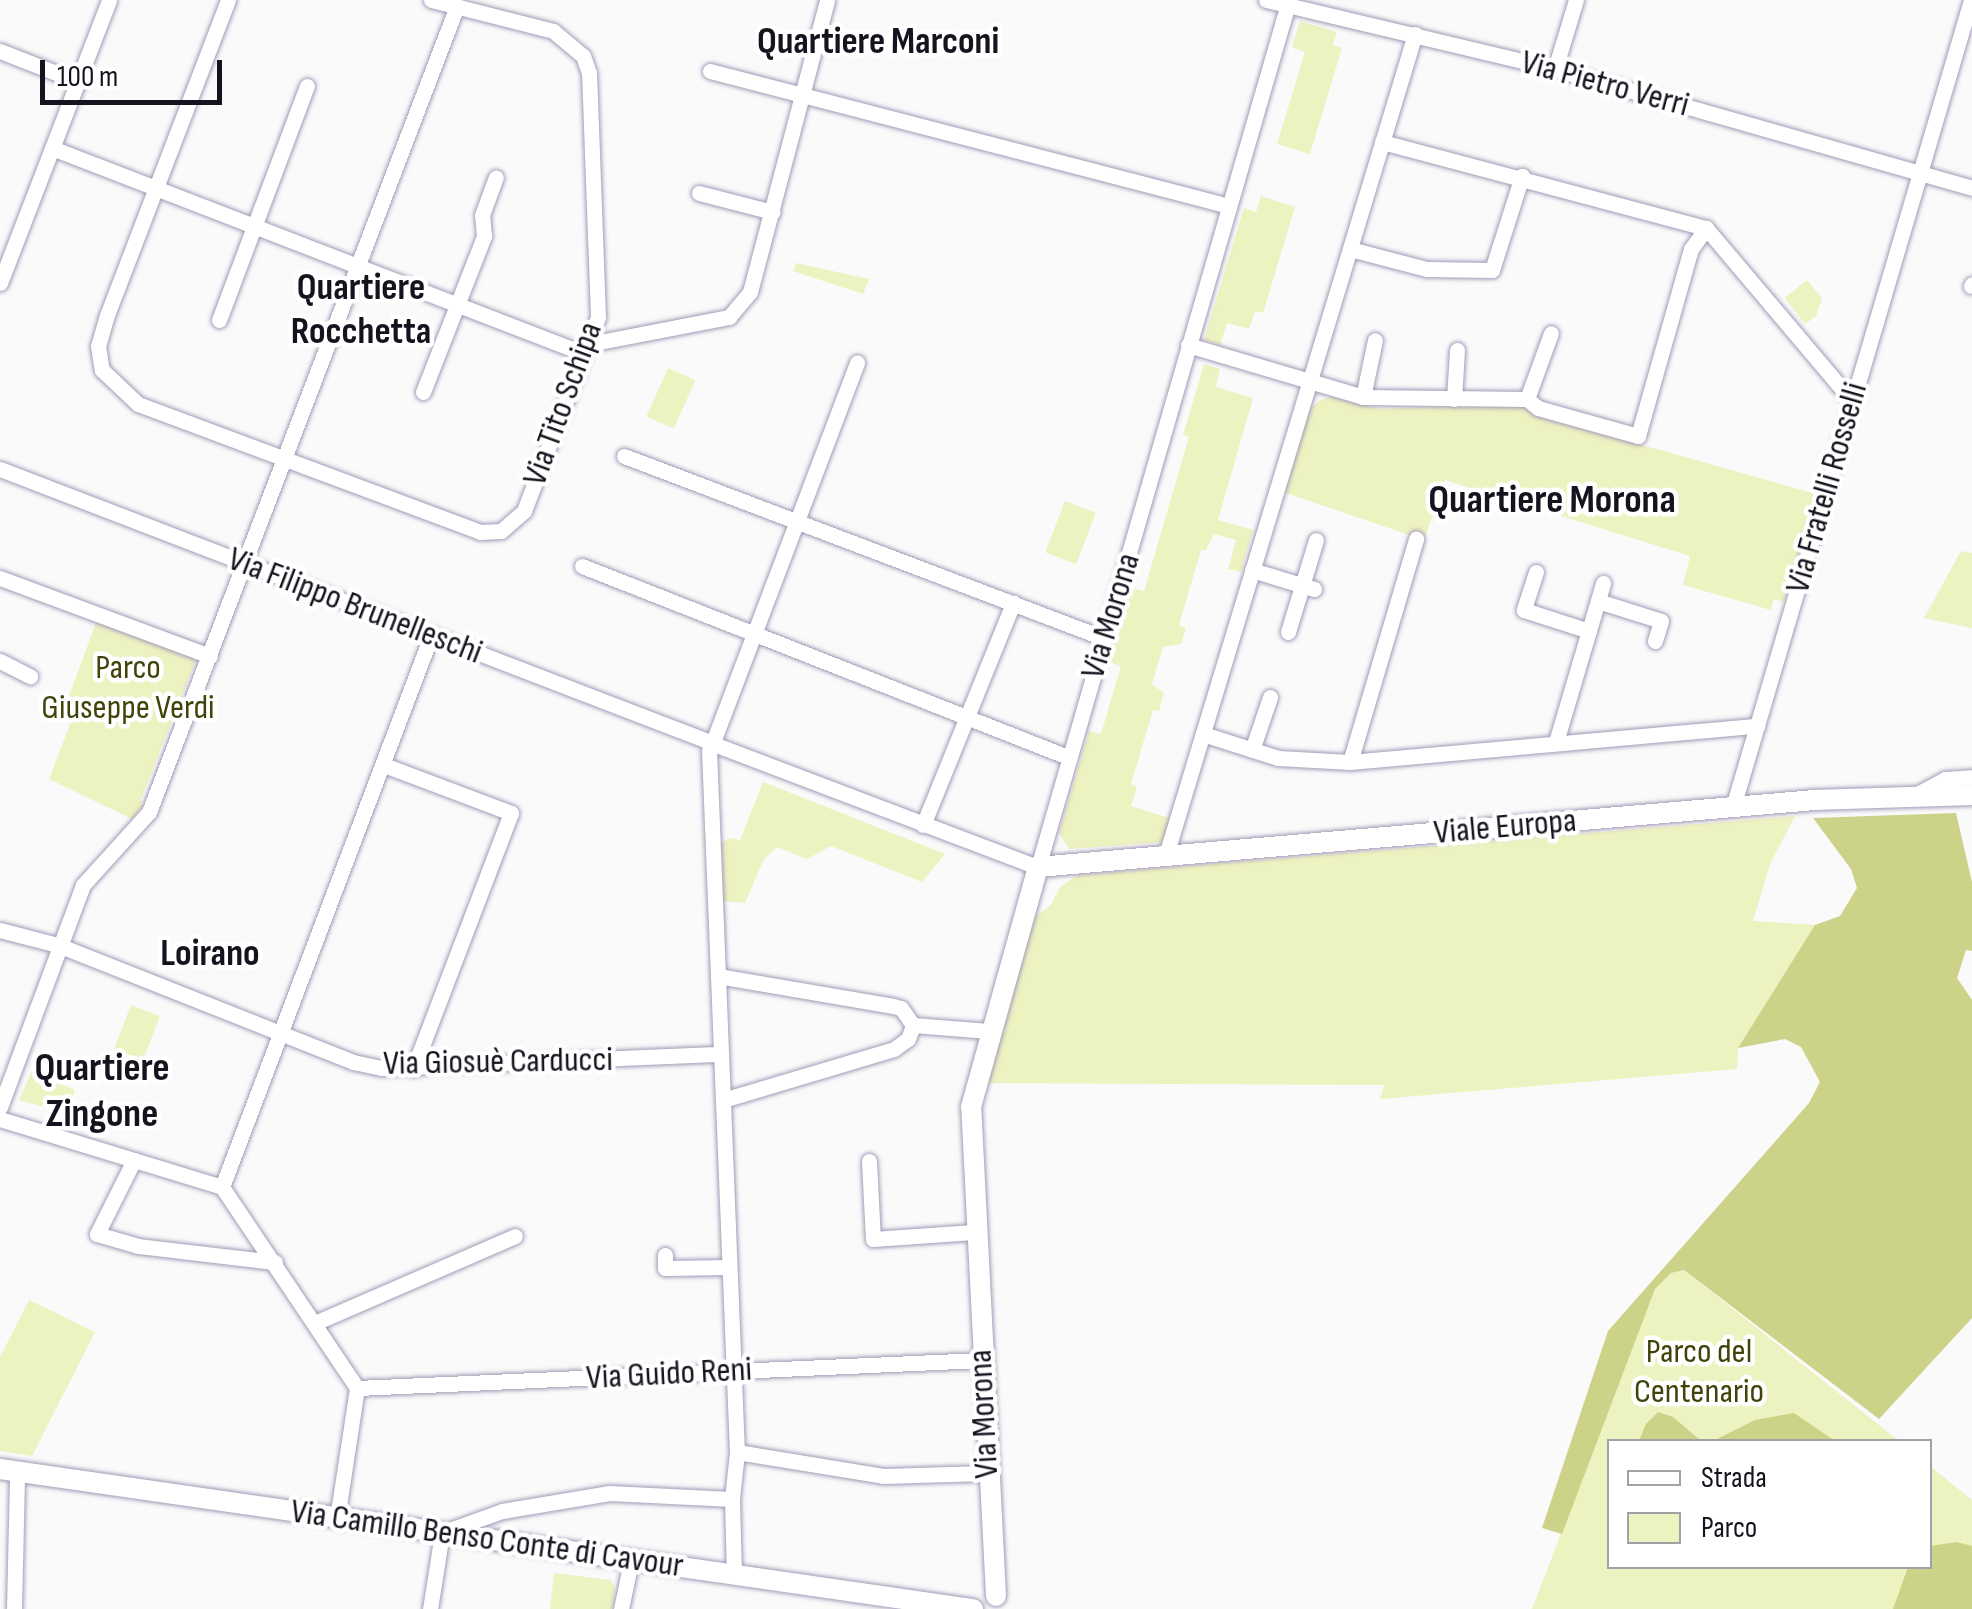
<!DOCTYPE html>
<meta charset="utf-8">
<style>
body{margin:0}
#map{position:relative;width:1972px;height:1609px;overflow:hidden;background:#fafafa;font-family:"Sofia Sans Condensed",sans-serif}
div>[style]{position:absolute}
.green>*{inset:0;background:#edf2c1;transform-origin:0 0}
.forest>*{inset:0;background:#ccd287}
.roads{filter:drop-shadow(0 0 2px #a499b8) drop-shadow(0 0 2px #a499b8)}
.street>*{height:15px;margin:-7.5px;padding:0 7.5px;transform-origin:7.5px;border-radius:7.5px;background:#fff}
.secondary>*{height:20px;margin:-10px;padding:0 10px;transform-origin:10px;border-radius:10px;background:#fff}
span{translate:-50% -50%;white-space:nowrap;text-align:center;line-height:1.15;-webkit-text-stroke:9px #fff;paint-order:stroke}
.street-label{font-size:35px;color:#17131e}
.park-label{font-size:35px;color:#414409}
.neighbourhood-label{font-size:38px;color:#17131e;font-weight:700}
.quarter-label{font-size:40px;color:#17131e;font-weight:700}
.legend{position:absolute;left:1607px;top:1439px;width:325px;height:130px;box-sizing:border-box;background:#fff;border:2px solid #a2a1a5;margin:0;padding:12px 18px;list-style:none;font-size:30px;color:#17131e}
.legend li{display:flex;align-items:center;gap:20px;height:50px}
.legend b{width:50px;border:2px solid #a2a1a5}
.scale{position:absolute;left:40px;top:60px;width:182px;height:45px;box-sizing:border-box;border:5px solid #17131e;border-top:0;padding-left:12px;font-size:30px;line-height:35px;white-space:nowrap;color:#17131e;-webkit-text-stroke:8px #fff;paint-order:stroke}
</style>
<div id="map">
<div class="green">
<div style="clip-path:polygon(1300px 21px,1337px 32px,1333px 45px,1342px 48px,1310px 154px,1277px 144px,1305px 52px,1292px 47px)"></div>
<div style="clip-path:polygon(1261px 196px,1295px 207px,1263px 313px,1255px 311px,1249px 329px,1227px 323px,1220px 345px,1204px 340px,1244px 208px,1256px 212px)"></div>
<div style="clip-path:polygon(796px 263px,869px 279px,863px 294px,793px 271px)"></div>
<div style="clip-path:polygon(1807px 280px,1822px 298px,1816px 316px,1805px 324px,1785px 298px)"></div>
<div style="clip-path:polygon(1204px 364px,1220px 369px,1216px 387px,1253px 398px,1218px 520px,1253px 530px,1241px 572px,1228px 569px,1236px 540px,1214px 534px,1206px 550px,1201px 550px,1179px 625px,1186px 628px,1181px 644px,1163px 647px,1152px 684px,1164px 693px,1159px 711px,1153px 710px,1131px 784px,1137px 787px,1131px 806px,1172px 819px,1165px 842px,1069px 849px,1059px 833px,1089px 731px,1101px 734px,1121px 666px,1109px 662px,1130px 588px,1144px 591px,1189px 437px,1183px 435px)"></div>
<div style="left:668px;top:368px;width:30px;height:53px;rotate:24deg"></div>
<div style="clip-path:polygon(1332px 397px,1380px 409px,1521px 403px,1539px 416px,1816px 494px,1784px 602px,1774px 599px,1771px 610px,1683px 585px,1690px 556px,1445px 480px,1424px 540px,1283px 492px,1307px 412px,1320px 400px)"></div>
<div style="left:1065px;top:501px;width:33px;height:55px;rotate:21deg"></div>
<div style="clip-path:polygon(1961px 551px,1972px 553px,1972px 628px,1924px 618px)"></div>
<div style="clip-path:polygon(97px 620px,190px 654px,195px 662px,141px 799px,142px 806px,132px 819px,49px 779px,79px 701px,69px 696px)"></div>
<div style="clip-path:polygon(763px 782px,945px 854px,922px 882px,831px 846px,807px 859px,777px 847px,764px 859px,745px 903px,721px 901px,718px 844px,730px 838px,740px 840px)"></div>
<div style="clip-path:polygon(1795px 816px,1770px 864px,1753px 921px,1815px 925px,1738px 1048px,1737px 1069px,1380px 1099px,1384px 1085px,987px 1083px,1034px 917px,1051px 905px,1060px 887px,1078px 875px)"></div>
<div style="left:131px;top:1005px;width:31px;height:47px;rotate:21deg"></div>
<div style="clip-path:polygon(32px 1071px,75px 1090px,65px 1113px,19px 1100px)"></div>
<div style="clip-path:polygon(1684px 1270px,1899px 1441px,1610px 1442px,1610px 1566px,1930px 1566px,1930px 1466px,1972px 1500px,1972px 1609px,1532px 1609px,1655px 1289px,1671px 1273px)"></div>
<div style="clip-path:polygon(29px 1300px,95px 1332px,32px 1456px,0 1451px,0 1357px)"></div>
<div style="clip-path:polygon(554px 1573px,610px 1580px,615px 1587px,613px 1609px,550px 1609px)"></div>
</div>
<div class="forest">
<div style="clip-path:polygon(1956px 813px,1972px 882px,1972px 951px,1966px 950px,1957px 978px,1972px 1000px,1972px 1318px,1879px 1419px,1684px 1270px,1671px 1273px,1655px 1289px,1562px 1534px,1542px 1528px,1608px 1331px,1809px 1103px,1820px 1082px,1801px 1047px,1785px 1039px,1738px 1048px,1815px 925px,1840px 916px,1857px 888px,1851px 869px,1813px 818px)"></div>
<div style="clip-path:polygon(1658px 1412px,1673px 1417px,1701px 1441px,1639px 1441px,1646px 1424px)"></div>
<div style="clip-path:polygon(1794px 1413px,1835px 1441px,1713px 1441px,1755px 1420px)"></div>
<div style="clip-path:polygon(1957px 1542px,1972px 1546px,1972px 1609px,1893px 1609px,1908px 1567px,1930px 1566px,1930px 1546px)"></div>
</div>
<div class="roads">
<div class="street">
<div style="left:228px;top:0;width:337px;rotate:111deg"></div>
<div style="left:107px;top:315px;width:32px;rotate:106deg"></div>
<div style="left:98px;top:346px;width:24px;rotate:81deg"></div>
<div style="left:102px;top:370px;width:50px;rotate:43.4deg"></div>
<div style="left:138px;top:404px;width:365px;rotate:20.5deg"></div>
<div style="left:480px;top:532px;width:21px;rotate:-3deg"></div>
<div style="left:501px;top:531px;width:30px;rotate:-41deg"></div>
<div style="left:524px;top:511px;width:208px;rotate:-69.1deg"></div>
<div style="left:598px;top:317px;width:244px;rotate:-92.1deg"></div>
<div style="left:589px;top:73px;width:18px;rotate:-109deg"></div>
<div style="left:583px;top:56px;width:39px;rotate:-140deg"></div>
<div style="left:553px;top:31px;width:126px;rotate:-165.7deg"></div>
<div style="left:1266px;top:0;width:297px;rotate:13.4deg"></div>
<div style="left:1555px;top:69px;width:434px;rotate:15.9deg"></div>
<div style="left:0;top:51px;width:85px;rotate:21.4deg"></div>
<div style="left:1555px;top:69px;width:72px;rotate:-73.1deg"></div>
<div style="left:710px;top:71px;width:536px;rotate:14.58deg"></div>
<div style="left:1382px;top:142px;width:335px;rotate:14.9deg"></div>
<div style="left:1706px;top:228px;width:226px;rotate:49.8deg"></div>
<div style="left:52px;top:148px;width:571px;rotate:21.13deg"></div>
<div style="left:699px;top:193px;width:76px;rotate:14.4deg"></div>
<div style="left:1350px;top:249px;width:80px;rotate:14.6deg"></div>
<div style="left:1427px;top:269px;width:65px;rotate:0.9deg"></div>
<div style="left:1492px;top:270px;width:99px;rotate:-72.3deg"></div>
<div style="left:0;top:283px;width:303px;rotate:-68.9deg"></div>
<div style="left:1971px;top:286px;width:2px;rotate:-63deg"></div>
<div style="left:219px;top:320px;width:250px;rotate:-69.4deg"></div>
<div style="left:589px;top:344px;width:143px;rotate:-10.9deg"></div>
<div style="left:729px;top:317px;width:33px;rotate:-50deg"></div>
<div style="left:750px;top:292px;width:302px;rotate:-75.2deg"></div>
<div style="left:1188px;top:345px;width:183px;rotate:16.5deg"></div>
<div style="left:1363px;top:397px;width:164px;rotate:0.7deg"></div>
<div style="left:1527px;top:399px;width:14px;rotate:39deg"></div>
<div style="left:1538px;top:408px;width:104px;rotate:15.6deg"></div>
<div style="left:1638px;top:436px;width:194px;rotate:-74.2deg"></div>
<div style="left:1691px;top:249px;width:26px;rotate:-54deg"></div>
<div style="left:423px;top:392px;width:168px;rotate:-68.6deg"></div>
<div style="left:484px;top:236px;width:21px;rotate:-95deg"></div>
<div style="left:482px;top:215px;width:40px;rotate:-69.8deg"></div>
<div style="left:1363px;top:397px;width:58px;rotate:-78.1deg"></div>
<div style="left:1454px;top:399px;width:49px;rotate:-86.5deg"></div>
<div style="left:1527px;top:399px;width:70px;rotate:-70deg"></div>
<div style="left:624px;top:456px;width:513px;rotate:20.77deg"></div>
<div style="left:0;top:469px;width:761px;rotate:21.03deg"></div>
<div style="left:582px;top:566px;width:522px;rotate:21.46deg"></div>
<div style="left:1252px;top:570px;width:65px;rotate:17deg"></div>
<div style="left:1536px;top:572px;width:40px;rotate:108deg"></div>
<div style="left:1524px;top:610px;width:68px;rotate:17.9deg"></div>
<div style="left:0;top:578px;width:224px;rotate:20.4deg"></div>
<div style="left:1598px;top:601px;width:66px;rotate:17.6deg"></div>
<div style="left:1661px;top:621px;width:21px;rotate:107deg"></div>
<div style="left:1288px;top:632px;width:96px;rotate:-73.1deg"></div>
<div style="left:0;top:661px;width:34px;rotate:27deg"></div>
<div style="left:1203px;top:734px;width:79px;rotate:17.7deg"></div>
<div style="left:1278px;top:758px;width:72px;rotate:3.2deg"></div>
<div style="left:1350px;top:762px;width:409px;rotate:-5.1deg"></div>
<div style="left:713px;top:742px;width:406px;rotate:-69.2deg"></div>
<div style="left:1556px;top:742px;width:166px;rotate:-73.5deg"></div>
<div style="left:716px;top:745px;width:344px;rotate:20.8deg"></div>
<div style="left:1038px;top:867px;width:903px;rotate:-73.85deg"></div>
<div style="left:709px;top:750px;width:703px;rotate:87.72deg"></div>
<div style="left:737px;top:1452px;width:47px;rotate:96.1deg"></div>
<div style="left:732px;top:1499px;width:76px;rotate:88.5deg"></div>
<div style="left:1252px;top:750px;width:56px;rotate:-71.2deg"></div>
<div style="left:1350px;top:762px;width:233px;rotate:-73.5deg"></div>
<div style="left:384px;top:765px;width:136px;rotate:20.7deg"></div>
<div style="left:511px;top:813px;width:274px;rotate:110.9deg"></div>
<div style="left:1915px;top:795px;width:34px;rotate:-28deg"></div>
<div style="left:1945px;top:779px;width:27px;rotate:-4deg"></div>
<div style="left:1733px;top:807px;width:841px;rotate:-73.57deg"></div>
<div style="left:923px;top:825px;width:240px;rotate:-67.9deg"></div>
<div style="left:1166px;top:855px;width:858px;rotate:-73.13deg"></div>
<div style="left:0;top:930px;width:60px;rotate:14.5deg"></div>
<div style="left:58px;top:945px;width:317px;rotate:21.6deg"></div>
<div style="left:353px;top:1062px;width:29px;rotate:12deg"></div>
<div style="left:381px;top:1068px;width:340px;rotate:-2.4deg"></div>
<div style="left:718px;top:976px;width:178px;rotate:9.7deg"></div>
<div style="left:893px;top:1006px;width:8px;rotate:14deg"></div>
<div style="left:901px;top:1008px;width:21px;rotate:55deg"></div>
<div style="left:913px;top:1025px;width:76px;rotate:4.5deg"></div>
<div style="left:723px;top:1100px;width:178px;rotate:-16.6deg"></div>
<div style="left:894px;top:1049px;width:17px;rotate:-36deg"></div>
<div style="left:908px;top:1039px;width:15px;rotate:-70deg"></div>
<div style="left:0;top:1107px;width:237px;rotate:-69.5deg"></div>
<div style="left:83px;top:885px;width:98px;rotate:-47.9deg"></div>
<div style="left:149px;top:812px;width:863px;rotate:-69.09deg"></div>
<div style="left:0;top:1119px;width:232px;rotate:17deg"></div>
<div style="left:222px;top:1187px;width:242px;rotate:56.1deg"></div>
<div style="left:357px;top:1388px;width:132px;rotate:98.7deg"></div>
<div style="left:134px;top:1160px;width:83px;rotate:116.6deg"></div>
<div style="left:97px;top:1234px;width:43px;rotate:16.3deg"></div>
<div style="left:138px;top:1246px;width:138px;rotate:6.7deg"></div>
<div style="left:869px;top:1161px;width:78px;rotate:87.1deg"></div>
<div style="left:873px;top:1239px;width:101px;rotate:-4deg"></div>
<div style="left:222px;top:1187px;width:589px;rotate:-69.23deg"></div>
<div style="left:665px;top:1255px;width:13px;rotate:90deg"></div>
<div style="left:665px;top:1268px;width:64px;rotate:-0.9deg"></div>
<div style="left:315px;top:1323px;width:218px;rotate:-23.5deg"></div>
<div style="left:357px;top:1388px;width:625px;rotate:-2.57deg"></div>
<div style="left:737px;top:1452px;width:148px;rotate:9.3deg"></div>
<div style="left:883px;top:1476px;width:103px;rotate:-1.7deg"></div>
<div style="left:14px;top:1609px;width:137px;rotate:-88.7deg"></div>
<div style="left:430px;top:1609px;width:77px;rotate:-81deg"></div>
<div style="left:442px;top:1533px;width:14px;rotate:-21deg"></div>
<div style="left:455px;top:1528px;width:50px;rotate:-19.9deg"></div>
<div style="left:502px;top:1511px;width:109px;rotate:-9.5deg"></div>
<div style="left:609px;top:1493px;width:123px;rotate:2.8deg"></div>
<div style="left:621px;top:1609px;width:49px;rotate:-78.2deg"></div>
</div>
<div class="secondary">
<div style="left:0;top:1469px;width:983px;rotate:8.19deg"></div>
<div style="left:996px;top:1596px;width:490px;rotate:-92.9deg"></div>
<div style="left:971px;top:1107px;width:249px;rotate:-74.4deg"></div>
<div style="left:1038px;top:867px;width:780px;rotate:-4.93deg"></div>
<div style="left:1815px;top:800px;width:157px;rotate:-1.8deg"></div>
</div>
</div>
<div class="street-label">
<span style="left:1605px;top:84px;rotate:15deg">Via Pietro Verri</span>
<span style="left:563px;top:404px;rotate:-70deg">Via Tito Schipa</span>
<span style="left:1827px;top:488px;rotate:-74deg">Via Fratelli Rosselli</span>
<span style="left:355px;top:606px;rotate:21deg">Via Filippo Brunelleschi</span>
<span style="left:1111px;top:616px;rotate:-73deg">Via Morona</span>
<span style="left:1505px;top:827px;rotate:-5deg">Viale Europa</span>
<span style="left:498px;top:1062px;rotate:-1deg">Via Giosuè Carducci</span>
<span style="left:669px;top:1374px;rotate:-3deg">Via Guido Reni</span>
<span style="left:984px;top:1414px;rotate:-93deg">Via Morona</span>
<span style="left:487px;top:1539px;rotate:8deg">Via Camillo Benso Conte di Cavour</span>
</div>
<div class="park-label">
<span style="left:128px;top:688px">Parco<br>Giuseppe Verdi</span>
<span style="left:1699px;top:1372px">Parco del<br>Centenario</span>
</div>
<div class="neighbourhood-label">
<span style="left:878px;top:42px">Quartiere Marconi</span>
<span style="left:361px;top:310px">Quartiere<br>Rocchetta</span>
<span style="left:210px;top:954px">Loirano</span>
</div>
<div class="quarter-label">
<span style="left:1552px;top:500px">Quartiere Morona</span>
<span style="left:102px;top:1091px">Quartiere<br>Zingone</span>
</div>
<ul class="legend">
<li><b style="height:12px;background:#fff"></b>Strada</li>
<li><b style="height:28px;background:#edf2c1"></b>Parco</li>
</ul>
<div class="scale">100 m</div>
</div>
